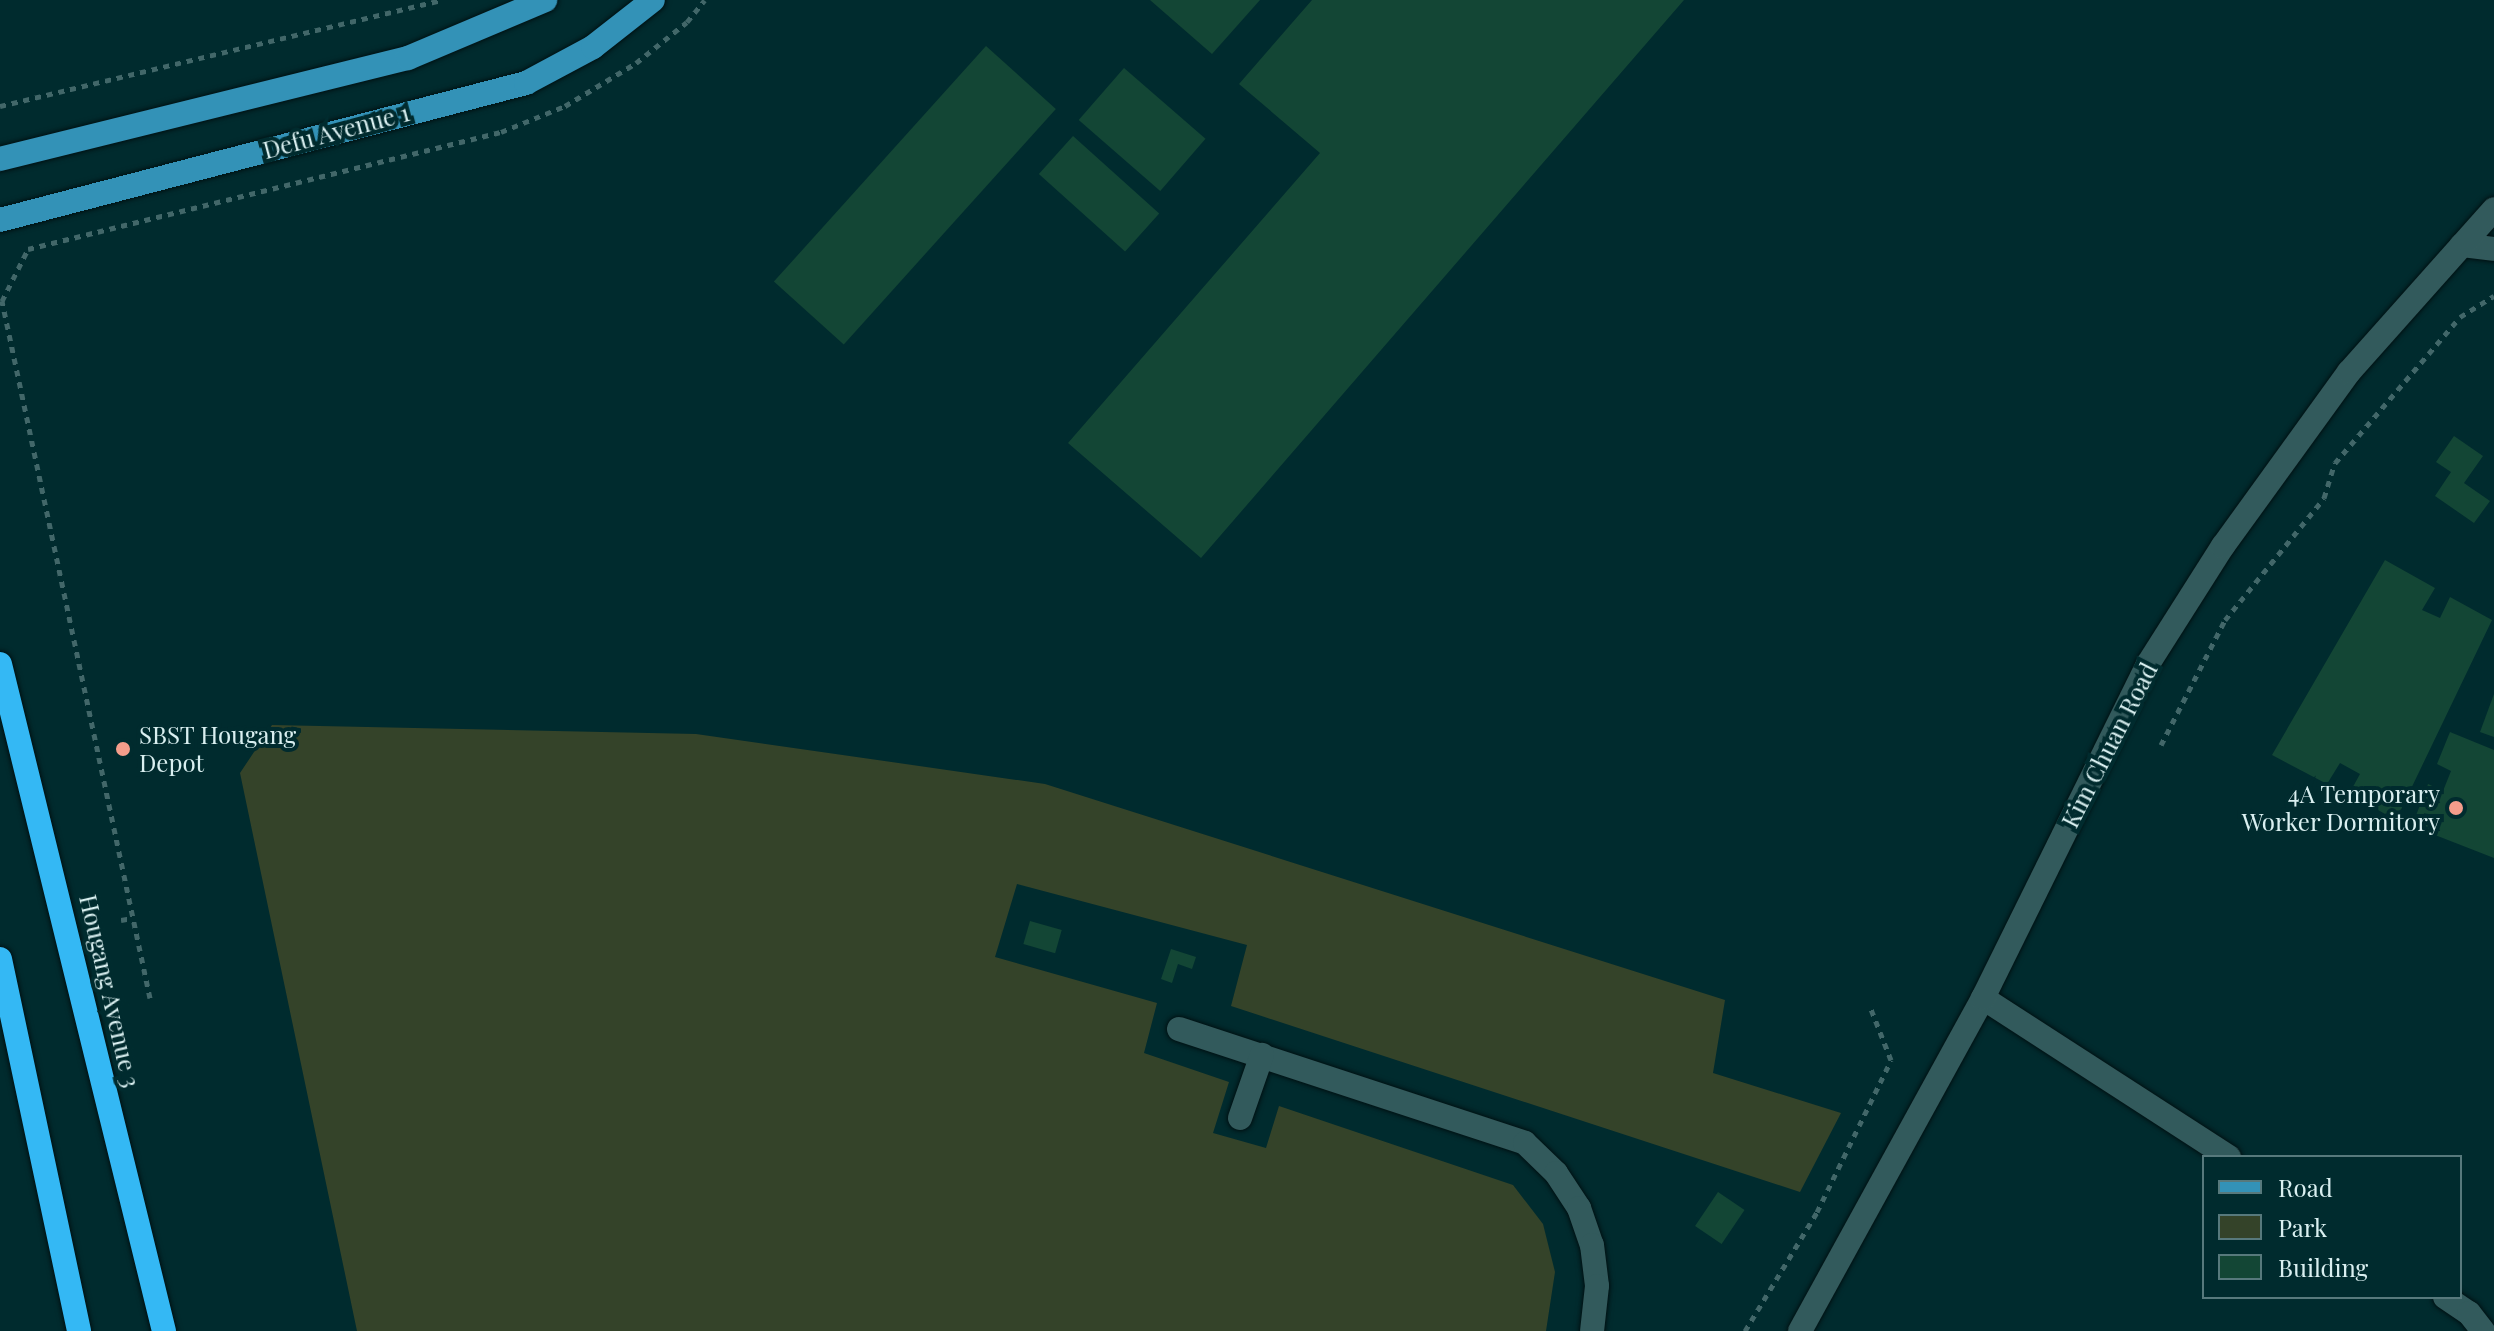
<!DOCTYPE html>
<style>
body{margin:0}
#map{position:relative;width:2494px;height:1331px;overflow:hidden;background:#002b2e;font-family:"Playfair Display",serif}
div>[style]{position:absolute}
.green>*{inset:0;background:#344329}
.building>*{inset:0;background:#134635;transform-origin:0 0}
.path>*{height:5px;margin-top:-2.5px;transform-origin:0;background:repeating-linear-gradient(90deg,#426769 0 6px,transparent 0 12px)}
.roads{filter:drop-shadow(0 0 2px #001113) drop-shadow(0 0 2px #001113)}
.minor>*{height:24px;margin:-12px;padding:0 12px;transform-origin:12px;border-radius:12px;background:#325a5c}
.major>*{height:24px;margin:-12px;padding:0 12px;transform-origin:12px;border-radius:12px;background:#3392b7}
.highway>*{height:24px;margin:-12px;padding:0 12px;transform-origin:12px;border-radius:12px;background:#34b8f4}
.dots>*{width:22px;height:22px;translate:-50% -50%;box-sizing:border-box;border:4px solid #002b2e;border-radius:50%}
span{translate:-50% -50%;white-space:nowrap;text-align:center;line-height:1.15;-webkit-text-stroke:8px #002b2e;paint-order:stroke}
.street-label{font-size:24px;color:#d9eff0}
.poi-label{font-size:24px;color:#d9eff0}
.left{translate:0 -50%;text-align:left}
.right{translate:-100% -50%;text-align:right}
.legend{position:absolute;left:2202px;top:1155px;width:260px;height:144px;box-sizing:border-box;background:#002b2e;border:2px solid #57797c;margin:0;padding:10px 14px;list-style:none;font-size:24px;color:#d9eff0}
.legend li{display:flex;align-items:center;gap:16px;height:40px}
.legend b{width:40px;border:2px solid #57797c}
</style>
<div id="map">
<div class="green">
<div style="clip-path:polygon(272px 725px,696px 734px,1045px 784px,1725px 1000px,1713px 1073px,1841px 1113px,1800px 1192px,1231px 1006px,1247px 945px,1017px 884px,995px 957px,1157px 1003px,1144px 1053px,1229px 1082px,1213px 1133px,1266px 1148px,1279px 1106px,1513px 1185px,1543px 1224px,1555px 1272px,1546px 1331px,357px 1331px,240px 773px)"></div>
</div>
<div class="building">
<div style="clip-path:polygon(1150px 0,1260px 0,1212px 54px)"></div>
<div style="clip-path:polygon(1312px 0,1684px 0,1201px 558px,1068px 443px,1320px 153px,1239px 84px)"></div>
<div style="left:986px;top:46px;width:94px;height:317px;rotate:42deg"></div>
<div style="left:1124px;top:68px;width:108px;height:69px;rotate:41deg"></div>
<div style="left:1073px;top:136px;width:116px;height:51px;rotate:42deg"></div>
<div style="clip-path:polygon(2454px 436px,2483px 456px,2464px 483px,2490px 501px,2474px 523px,2435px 496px,2451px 472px,2436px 462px)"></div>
<div style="clip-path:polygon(2385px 560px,2435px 588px,2422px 610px,2440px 618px,2450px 597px,2492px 620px,2396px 820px,2349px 794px,2360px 774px,2340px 763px,2327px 784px,2272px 755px)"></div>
<div style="clip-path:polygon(2494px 694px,2494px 737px,2480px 732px)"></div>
<div style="clip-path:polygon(2450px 732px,2494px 750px,2494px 858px,2412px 826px,2428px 784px,2443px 791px,2451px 771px,2437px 764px)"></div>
<div style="left:1030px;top:921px;width:33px;height:24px;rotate:16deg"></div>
<div style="clip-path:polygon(1171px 949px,1196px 957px,1192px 969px,1178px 964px,1172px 983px,1161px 979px)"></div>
<div style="left:1718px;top:1192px;width:32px;height:41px;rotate:34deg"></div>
</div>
<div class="path">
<div style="left:0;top:106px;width:455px;rotate:-13.5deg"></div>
<div style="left:2161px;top:745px;width:140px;rotate:-62.9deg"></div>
<div style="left:2225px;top:620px;width:157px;rotate:-50.9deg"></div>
<div style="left:2324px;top:498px;width:37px;rotate:-73deg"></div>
<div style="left:2335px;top:463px;width:192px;rotate:-49.4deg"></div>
<div style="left:2460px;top:317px;width:40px;rotate:-32deg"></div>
<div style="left:121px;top:920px;width:11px;rotate:-10deg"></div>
<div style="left:150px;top:998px;width:713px;rotate:-101.99deg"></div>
<div style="left:2px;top:301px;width:58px;rotate:-63.4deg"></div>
<div style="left:28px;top:249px;width:487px;rotate:-13.9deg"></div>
<div style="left:501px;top:132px;width:69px;rotate:-22.1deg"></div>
<div style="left:565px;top:106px;width:83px;rotate:-31.2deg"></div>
<div style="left:636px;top:63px;width:65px;rotate:-38.8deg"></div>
<div style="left:687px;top:22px;width:28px;rotate:-51deg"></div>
<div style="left:1745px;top:1331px;width:139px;rotate:-58.8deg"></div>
<div style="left:1817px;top:1212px;width:169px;rotate:-64deg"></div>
<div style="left:1891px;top:1060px;width:55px;rotate:-111.4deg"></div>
</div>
<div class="roads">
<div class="minor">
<div style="left:2462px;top:245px;width:32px;rotate:7deg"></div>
<div style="left:1983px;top:998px;width:293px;rotate:32.9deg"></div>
<div style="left:1179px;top:1029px;width:364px;rotate:18.2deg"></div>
<div style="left:1525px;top:1143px;width:43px;rotate:44.1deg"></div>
<div style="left:1556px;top:1173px;width:42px;rotate:56.7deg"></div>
<div style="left:1579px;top:1208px;width:39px;rotate:71deg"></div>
<div style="left:1592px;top:1245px;width:41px;rotate:83deg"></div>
<div style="left:1597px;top:1286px;width:45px;rotate:96.3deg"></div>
<div style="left:1240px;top:1118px;width:67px;rotate:-70.8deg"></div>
<div style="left:2445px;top:1297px;width:29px;rotate:34deg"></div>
<div style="left:2469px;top:1313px;width:23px;rotate:52deg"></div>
<div style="left:1800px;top:1331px;width:380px;rotate:-61.2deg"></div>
<div style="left:1983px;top:998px;width:373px;rotate:-63.7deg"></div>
<div style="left:2148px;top:664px;width:140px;rotate:-57.6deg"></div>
<div style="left:2223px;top:546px;width:215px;rotate:-54.1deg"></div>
<div style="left:2349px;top:372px;width:218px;rotate:-48.3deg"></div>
</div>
<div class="major">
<div style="left:0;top:159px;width:420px;rotate:-13.9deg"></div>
<div style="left:408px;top:58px;width:149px;rotate:-22.9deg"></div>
<div style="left:0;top:220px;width:544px;rotate:-14.6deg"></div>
<div style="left:526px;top:83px;width:76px;rotate:-28.2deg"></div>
<div style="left:593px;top:47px;width:76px;rotate:-38.1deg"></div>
</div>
<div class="highway">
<div style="left:0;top:664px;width:687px;rotate:76.19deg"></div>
<div style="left:0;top:959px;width:380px;rotate:78deg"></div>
</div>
</div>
<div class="dots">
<div style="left:123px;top:749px;background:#f49d8b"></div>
<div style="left:2456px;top:808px;background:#f49d8b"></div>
</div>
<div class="street-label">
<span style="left:336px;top:131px;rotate:-15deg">Defu Avenue 1</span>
<span style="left:2109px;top:745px;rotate:-63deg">Kim Chuan Road</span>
<span style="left:110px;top:991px;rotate:77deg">Hougang Avenue 3</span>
</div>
<div class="poi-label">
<span class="left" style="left:139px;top:749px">SBST Hougang<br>Depot</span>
<span class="right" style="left:2440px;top:808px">4A Temporary<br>Worker Dormitory</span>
</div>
<ul class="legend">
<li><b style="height:10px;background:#3392b7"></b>Road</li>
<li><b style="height:22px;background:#344329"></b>Park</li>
<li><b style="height:22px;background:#134635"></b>Building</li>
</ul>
</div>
